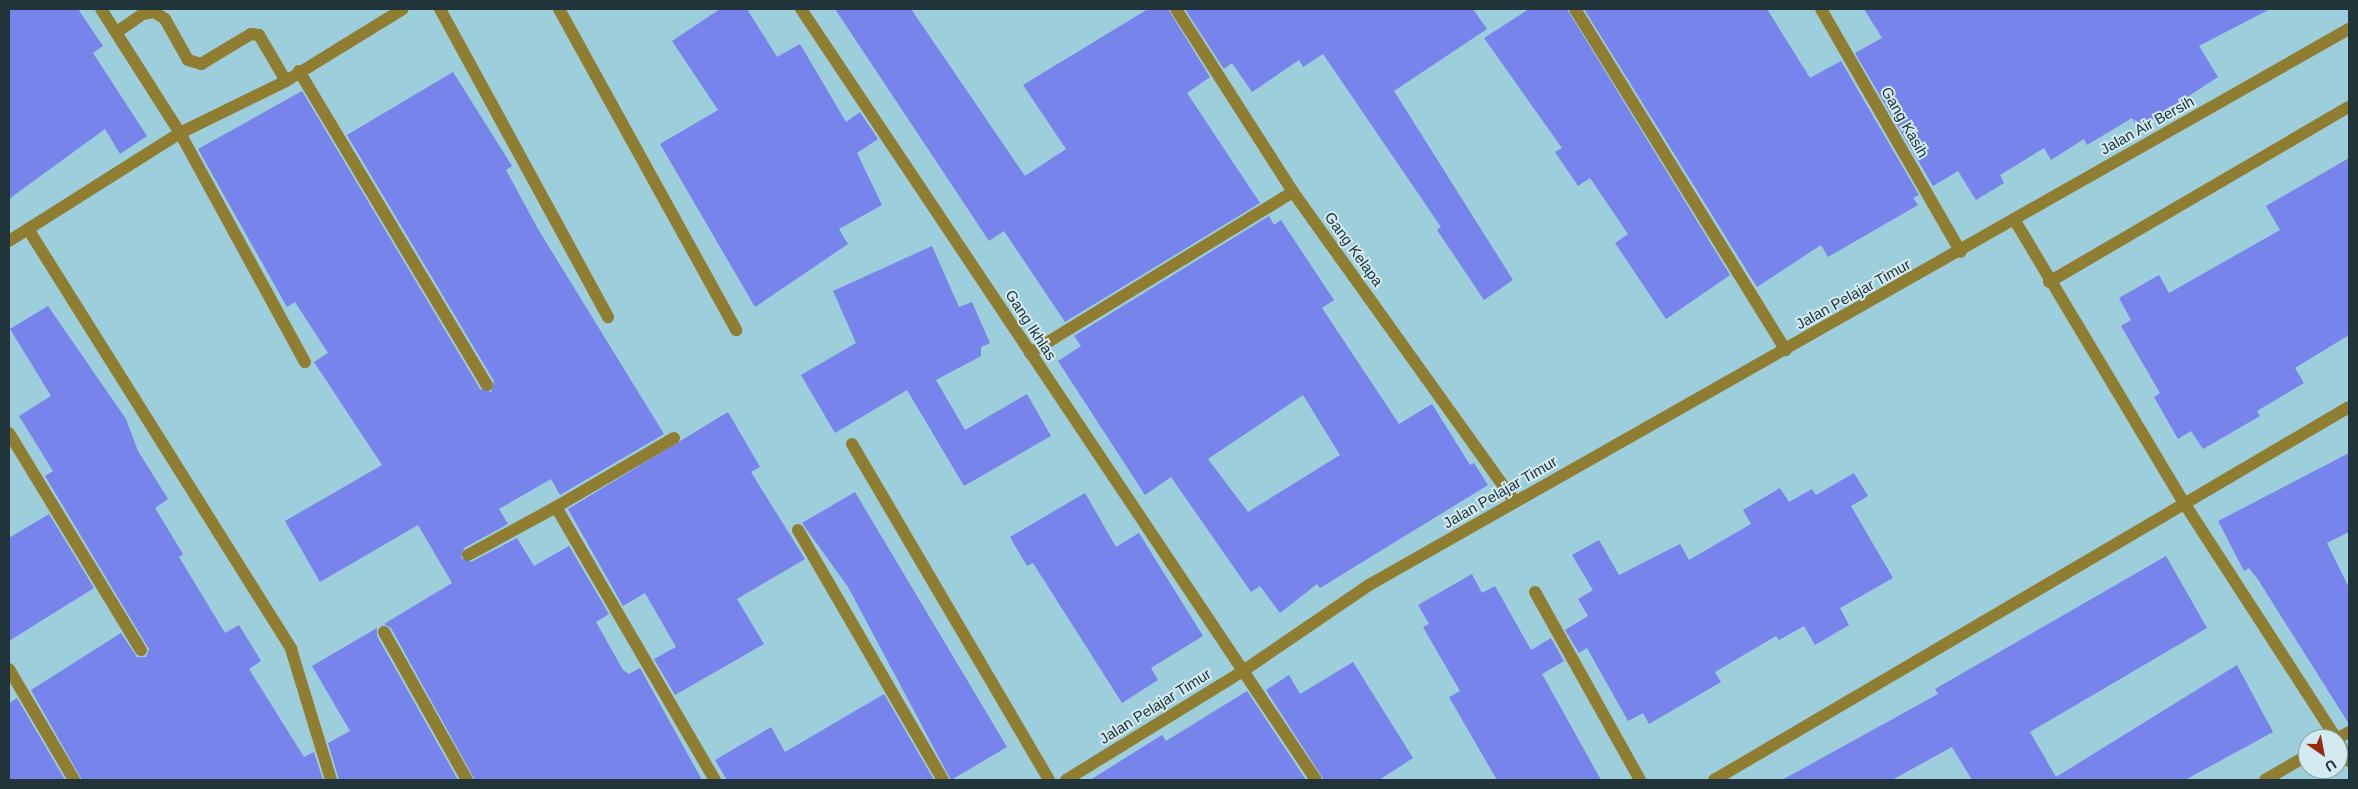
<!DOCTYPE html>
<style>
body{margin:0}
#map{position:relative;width:2358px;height:789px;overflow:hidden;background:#9dcedb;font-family:Helvetica,sans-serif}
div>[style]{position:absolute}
.building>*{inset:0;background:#7684ec}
.minor>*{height:12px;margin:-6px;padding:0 6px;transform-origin:6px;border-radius:6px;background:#8f7d32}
span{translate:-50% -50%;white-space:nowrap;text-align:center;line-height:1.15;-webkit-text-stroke:4px #d2eaf0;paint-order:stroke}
.street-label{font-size:15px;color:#203439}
.frame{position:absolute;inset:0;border:10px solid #203439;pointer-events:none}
.north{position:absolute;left:2298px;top:729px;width:50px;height:50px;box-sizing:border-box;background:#d2eaf0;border:1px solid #8ba1a7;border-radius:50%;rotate:147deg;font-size:14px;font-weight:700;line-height:20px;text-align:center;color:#203439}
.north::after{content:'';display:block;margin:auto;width:18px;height:22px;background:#942d10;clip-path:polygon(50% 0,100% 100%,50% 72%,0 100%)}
</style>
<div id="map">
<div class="building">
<div style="clip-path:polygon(9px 9px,78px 9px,103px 46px,93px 53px,147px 136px,120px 154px,105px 129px,9px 199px)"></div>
<div style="clip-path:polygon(720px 9px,747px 9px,777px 57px,800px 44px,846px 122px,860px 112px,878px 139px,857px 153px,882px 205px,839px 229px,848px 244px,755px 307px,660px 144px,718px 110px,672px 41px)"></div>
<div style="clip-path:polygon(835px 9px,911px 9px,1025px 176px,1066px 149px,1023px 85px,1148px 9px,1168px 9px,1210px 77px,1187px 93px,1260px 203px,1065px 322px,1004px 231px,989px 241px)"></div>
<div style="clip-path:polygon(1185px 9px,1473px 9px,1487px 29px,1394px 91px,1513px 280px,1484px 300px,1437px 230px,1441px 227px,1323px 54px,1303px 67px,1299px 60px,1252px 92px,1232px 63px,1224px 69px)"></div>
<div style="clip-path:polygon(1529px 9px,1567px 9px,1730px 275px,1666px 319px,1615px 243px,1628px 234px,1590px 178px,1578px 186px,1555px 152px,1562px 148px,1484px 38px)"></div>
<div style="clip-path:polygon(1584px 9px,1767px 9px,1810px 78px,1841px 61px,1919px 195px,1913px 198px,1918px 205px,1828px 257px,1821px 245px,1757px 287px)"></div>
<div style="clip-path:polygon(1864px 9px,2270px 9px,2199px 46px,2218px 77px,2164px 112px,2138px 128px,2132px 118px,2087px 145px,2084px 139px,2051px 160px,2044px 148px,2000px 175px,2004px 183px,1976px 200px,1958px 171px,1933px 186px,1855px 53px,1882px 38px)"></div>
<div style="clip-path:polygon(453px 72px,512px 166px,506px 170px,538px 229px,664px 434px,560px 495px,551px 479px,499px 509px,508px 524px,464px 548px,461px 558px,471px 562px,517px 538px,534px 566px,569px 546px,609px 614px,596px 622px,623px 670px,629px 674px,640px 668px,702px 780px,475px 780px,391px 628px,384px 624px,452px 583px,418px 525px,320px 582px,285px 521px,382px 465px,314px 362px,328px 353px,295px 302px,287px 307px,198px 149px,302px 91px,480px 389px,491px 392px,494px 381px,347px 135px)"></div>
<div style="clip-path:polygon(2349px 158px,2349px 335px,2295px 368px,2304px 383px,2257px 411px,2260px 416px,2203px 449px,2191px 431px,2178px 439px,2154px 397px,2160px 393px,2121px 326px,2131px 320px,2119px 298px,2159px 275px,2169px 293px,2280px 230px,2266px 206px)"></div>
<div style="clip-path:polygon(evenodd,1269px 216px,1274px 225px,1281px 220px,1334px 300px,1322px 308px,1399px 424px,1432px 404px,1470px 465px,1474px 463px,1488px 485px,1320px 588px,1317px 584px,1280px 613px,1260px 586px,1251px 592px,1171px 477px,1145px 495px,1058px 361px,1081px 346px,1074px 336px,1269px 216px,1303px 395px,1340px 455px,1248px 512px,1208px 459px,1303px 395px)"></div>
<div style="clip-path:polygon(932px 246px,959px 307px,972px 302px,990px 343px,981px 347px,981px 356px,936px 380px,965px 430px,1027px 394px,1051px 436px,964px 486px,907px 390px,835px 433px,801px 375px,856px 343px,833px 291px)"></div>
<div style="clip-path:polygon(48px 306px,126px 419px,138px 451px,168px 499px,155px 508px,183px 554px,179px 557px,225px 633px,239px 625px,261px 661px,249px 669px,304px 757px,314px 752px,323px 780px,82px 780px,31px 690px,121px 633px,137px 657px,146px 657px,149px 649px,45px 476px,53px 471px,19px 416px,51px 396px,10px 329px)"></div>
<div style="clip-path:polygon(728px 412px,760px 467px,751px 472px,805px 559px,737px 599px,764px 644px,675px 695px,654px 659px,676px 647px,645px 593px,623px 606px,568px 509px)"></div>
<div style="clip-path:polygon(2349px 453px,2349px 532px,2327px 543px,2349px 588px,2349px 724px,2257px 578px,2249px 568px,2244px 571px,2218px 521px)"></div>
<div style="clip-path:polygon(1854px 473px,1868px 496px,1851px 506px,1893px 578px,1840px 608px,1849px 625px,1815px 645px,1804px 626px,1779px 640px,1776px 636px,1715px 672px,1721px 682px,1649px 724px,1643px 713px,1628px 721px,1587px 648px,1579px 653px,1565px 630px,1588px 616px,1578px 599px,1593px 590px,1572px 555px,1599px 540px,1619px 575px,1680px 544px,1689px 560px,1751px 524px,1743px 510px,1780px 488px,1789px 502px,1812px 489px,1816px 495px)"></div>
<div style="clip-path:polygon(855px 492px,1007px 747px,951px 780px,848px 587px,802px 523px)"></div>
<div style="clip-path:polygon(1085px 493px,1116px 547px,1139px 533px,1203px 636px,1151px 668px,1158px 680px,1122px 703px,1033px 563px,1027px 566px,1010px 537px)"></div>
<div style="clip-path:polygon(49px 514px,94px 588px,9px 641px,9px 538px)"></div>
<div style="clip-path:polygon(2166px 556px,2207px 628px,2030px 732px,2056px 777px,2237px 665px,2273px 732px,2185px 780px,1972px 780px,1952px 747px,1892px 780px,1782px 780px,1938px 694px,1935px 689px)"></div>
<div style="clip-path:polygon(1472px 574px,1482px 593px,1495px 586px,1531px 650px,1551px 638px,1564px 661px,1542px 674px,1601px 780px,1497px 780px,1449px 697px,1460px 691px,1423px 627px,1429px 624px,1418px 605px)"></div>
<div style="clip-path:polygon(377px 628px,377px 636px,458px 780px,339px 780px,328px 743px,350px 731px,312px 666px)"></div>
<div style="clip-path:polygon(1353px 662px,1413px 758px,1379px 780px,1324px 780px,1266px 690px,1289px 675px,1300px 694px)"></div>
<div style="clip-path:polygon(1247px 691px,1306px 780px,1090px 780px,1162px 735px,1166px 741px)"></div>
<div style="clip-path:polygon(884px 694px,934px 780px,727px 780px,715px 760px,771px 727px,785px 752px)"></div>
<div style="clip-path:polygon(17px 698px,65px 780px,9px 780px,9px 703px)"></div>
</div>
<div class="minor">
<div style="left:101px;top:9px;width:147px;rotate:57.5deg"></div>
<div style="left:180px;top:133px;width:261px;rotate:61.4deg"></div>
<div style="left:440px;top:9px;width:351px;rotate:61.4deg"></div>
<div style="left:559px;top:9px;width:367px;rotate:61.1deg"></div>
<div style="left:801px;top:9px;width:927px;rotate:56.26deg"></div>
<div style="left:1176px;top:9px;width:217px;rotate:57.4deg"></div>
<div style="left:1293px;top:192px;width:381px;rotate:54.4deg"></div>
<div style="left:1575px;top:9px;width:401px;rotate:58.3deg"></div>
<div style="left:1821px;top:9px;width:280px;rotate:60.1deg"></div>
<div style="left:117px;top:32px;width:32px;rotate:-35deg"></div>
<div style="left:143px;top:14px;width:11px;rotate:-10deg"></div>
<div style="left:154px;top:12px;width:13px;rotate:32deg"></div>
<div style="left:165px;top:19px;width:47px;rotate:60.7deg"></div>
<div style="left:188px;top:60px;width:14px;rotate:17deg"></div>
<div style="left:201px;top:64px;width:58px;rotate:-31deg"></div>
<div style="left:251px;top:34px;width:8px;rotate:7deg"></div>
<div style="left:259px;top:35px;width:53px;rotate:59.6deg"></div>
<div style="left:299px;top:71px;width:366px;rotate:59.1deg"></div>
<div style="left:2014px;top:219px;width:335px;rotate:59.1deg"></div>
<div style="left:2186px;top:506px;width:278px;rotate:57.1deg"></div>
<div style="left:28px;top:229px;width:496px;rotate:57.9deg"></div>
<div style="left:291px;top:649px;width:137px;rotate:73deg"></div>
<div style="left:9px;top:241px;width:202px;rotate:-32.3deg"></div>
<div style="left:180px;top:133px;width:118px;rotate:-26.1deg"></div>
<div style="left:286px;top:81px;width:137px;rotate:-31.6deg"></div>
<div style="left:2049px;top:282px;width:347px;rotate:-30.3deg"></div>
<div style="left:1030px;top:353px;width:308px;rotate:-31.5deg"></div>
<div style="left:9px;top:433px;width:254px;rotate:58.7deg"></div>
<div style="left:674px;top:438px;width:137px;rotate:149.7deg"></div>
<div style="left:556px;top:507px;width:316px;rotate:59.8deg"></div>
<div style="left:852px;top:444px;width:389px;rotate:59.6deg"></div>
<div style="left:798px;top:530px;width:289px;rotate:59.9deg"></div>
<div style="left:468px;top:555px;width:100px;rotate:-28.6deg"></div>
<div style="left:1535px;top:592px;width:215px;rotate:60.8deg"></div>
<div style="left:384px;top:632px;width:170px;rotate:60.7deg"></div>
<div style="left:9px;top:669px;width:129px;rotate:59.6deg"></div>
<div style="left:2336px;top:739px;width:15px;rotate:-28deg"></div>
<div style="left:2338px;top:741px;width:23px;rotate:61deg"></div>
<div style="left:1066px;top:780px;width:208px;rotate:-31.6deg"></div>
<div style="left:1243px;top:671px;width:153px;rotate:-34.3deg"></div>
<div style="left:1369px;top:585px;width:1127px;rotate:-29.57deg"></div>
<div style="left:1714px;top:780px;width:736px;rotate:-30.43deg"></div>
<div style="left:2265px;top:780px;width:50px;rotate:-30.2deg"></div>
</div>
<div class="street-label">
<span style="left:1905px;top:122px;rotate:60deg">Gang Kasih</span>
<span style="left:2147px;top:125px;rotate:-29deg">Jalan Air Bersih</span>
<span style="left:1354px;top:249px;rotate:54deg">Gang Kelapa</span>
<span style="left:1853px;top:294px;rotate:-29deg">Jalan Pelajar Timur</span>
<span style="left:1031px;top:325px;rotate:57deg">Gang Ikhlas</span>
<span style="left:1500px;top:492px;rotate:-30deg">Jalan Pelajar Timur</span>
<span style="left:1155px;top:706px;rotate:-32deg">Jalan Pelajar Timur</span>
</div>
<div class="frame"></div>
<div class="north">U</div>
</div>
